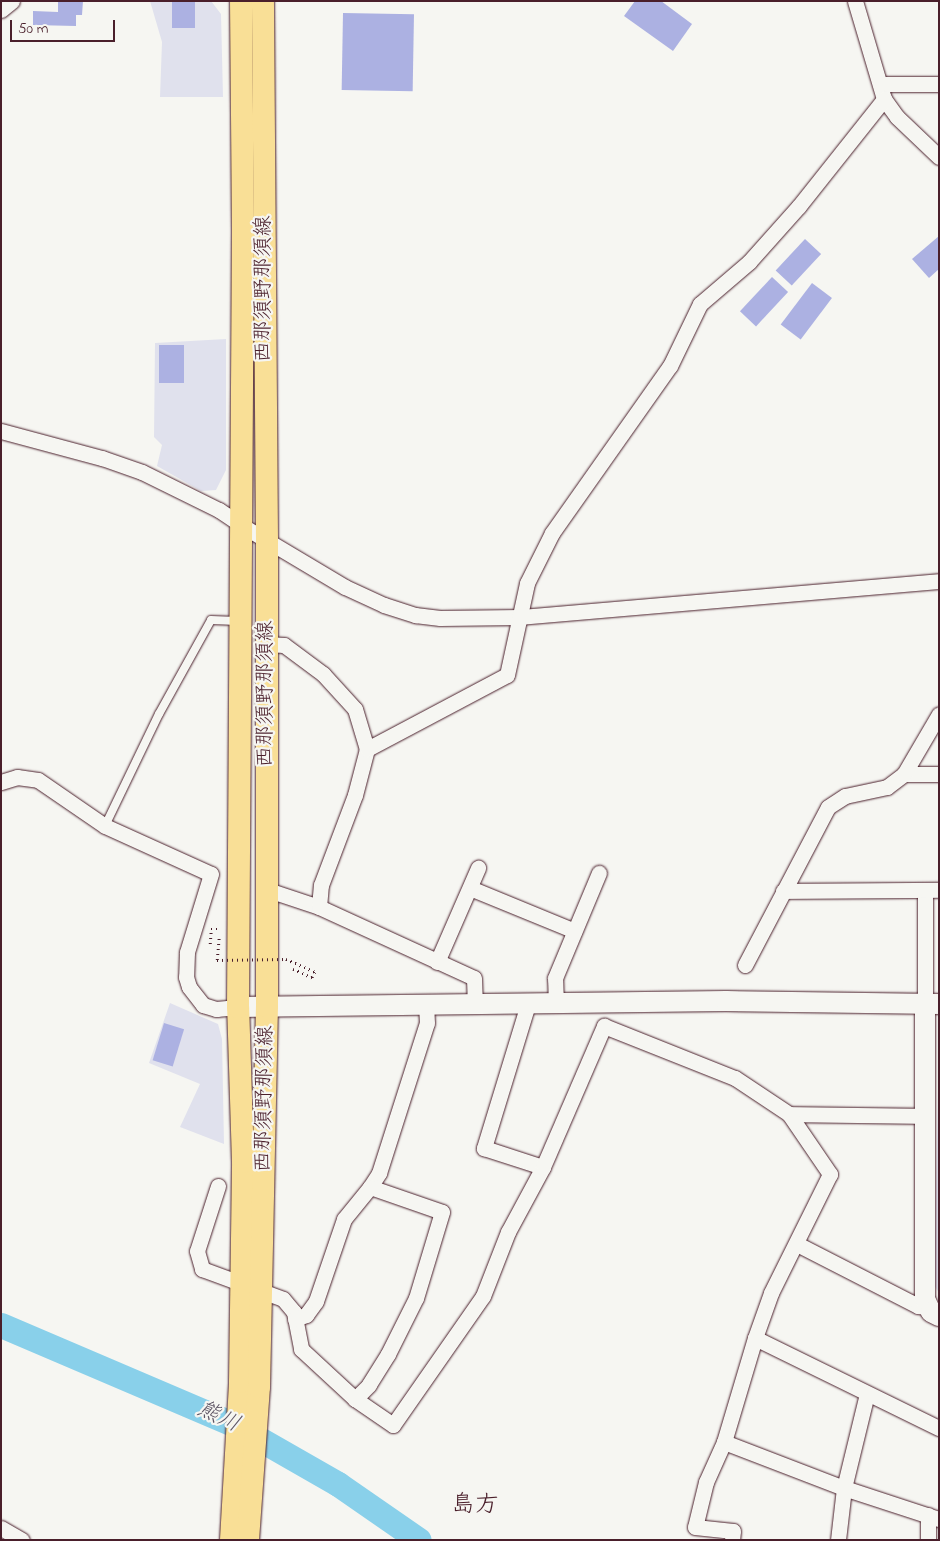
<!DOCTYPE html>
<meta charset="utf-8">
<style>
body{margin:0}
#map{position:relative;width:940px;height:1541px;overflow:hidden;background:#f6f6f2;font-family:"Indie Flower","Klee One",sans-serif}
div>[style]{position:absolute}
.built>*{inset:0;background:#e0e1ed}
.river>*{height:25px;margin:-12.5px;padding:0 12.5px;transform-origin:12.5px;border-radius:12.5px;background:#89d0ea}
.building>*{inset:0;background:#acb1e2;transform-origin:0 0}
.path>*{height:2.5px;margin-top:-1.25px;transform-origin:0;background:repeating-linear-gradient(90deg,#4a1f2b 0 1px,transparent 0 5px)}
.roads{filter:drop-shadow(0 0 1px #4a1f2b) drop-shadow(0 0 1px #4a1f2b)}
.lane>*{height:8px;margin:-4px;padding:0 4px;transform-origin:4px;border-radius:4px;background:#f6f6f2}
.street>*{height:15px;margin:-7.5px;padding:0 7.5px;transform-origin:7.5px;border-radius:7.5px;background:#f6f6f2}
.secondary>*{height:20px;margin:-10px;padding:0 10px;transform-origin:10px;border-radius:10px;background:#f6f6f2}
.primary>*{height:22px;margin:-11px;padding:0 11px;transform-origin:11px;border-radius:11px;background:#f9df96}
.path-bridge>*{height:2.5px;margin-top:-1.25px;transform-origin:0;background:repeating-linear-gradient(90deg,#4a1f2b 0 1px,transparent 0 5px)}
span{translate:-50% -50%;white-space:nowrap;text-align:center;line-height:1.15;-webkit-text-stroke:4.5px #f6f6f2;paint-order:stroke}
.street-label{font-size:21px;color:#4a1f2b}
.water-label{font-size:22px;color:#5d5464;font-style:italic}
.quarter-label{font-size:24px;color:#4a1f2b}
.frame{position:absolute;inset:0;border:2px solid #4a1f2b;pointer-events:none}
.scale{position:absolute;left:10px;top:20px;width:105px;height:22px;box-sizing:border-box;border:2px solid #4a1f2b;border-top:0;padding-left:6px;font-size:15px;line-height:18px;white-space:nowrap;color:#4a1f2b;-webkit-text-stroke:4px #f6f6f2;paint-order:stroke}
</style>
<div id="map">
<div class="built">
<div style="clip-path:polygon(150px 1px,211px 1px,221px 14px,223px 97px,160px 97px,162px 42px)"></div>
<div style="clip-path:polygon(226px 339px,226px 470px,216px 490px,201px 491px,157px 466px,162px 445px,154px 437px,155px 343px)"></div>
<div style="clip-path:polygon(170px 1003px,218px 1024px,222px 1039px,224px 1144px,180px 1127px,200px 1084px,149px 1063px)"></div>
<div style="clip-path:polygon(939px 1043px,939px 1293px,934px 1285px)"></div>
</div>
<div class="river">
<div style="left:1px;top:1325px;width:254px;rotate:23.1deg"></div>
<div style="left:235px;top:1425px;width:119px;rotate:29.8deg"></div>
<div style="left:338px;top:1484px;width:98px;rotate:34.7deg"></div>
</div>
<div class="building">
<div style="clip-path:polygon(58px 1px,83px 1px,82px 15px,76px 15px,76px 26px,33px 25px,33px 11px,58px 12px)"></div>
<div style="left:172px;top:1px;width:23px;height:27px"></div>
<div style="clip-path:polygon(635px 1px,661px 1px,692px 24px,673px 51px,624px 16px)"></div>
<div style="left:343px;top:13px;width:71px;height:77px;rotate:1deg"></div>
<div style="clip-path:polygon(939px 236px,939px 269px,929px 278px,912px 259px)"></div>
<div style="left:805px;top:239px;width:22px;height:43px;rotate:43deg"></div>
<div style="left:772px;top:277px;width:22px;height:47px;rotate:43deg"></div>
<div style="left:812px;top:283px;width:25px;height:52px;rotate:37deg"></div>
<div style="left:159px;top:345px;width:25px;height:38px"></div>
<div style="left:164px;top:1023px;width:21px;height:39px;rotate:17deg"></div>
</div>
<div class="path">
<div style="left:210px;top:944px;width:15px;rotate:-86deg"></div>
<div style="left:211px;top:929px;width:9px"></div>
<div style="left:286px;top:959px;width:32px;rotate:24deg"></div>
<div style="left:315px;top:972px;width:7px;rotate:117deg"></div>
<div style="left:312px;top:978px;width:21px;rotate:-155deg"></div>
<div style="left:217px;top:960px;width:25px;rotate:-85deg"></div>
</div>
<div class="roads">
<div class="lane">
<div style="left:105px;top:826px;width:124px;rotate:-64.3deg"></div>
<div style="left:159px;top:714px;width:107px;rotate:-61deg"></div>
<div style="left:211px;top:620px;width:27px;rotate:2deg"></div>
</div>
<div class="street">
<div style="left:855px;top:1px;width:102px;rotate:73.5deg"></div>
<div style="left:884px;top:99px;width:22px;rotate:54deg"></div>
<div style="left:897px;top:117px;width:58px;rotate:43.6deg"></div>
<div style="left:1px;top:10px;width:14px;rotate:-39deg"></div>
<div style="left:881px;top:84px;width:58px"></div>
<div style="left:1px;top:431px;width:105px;rotate:15deg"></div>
<div style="left:102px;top:458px;width:42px;rotate:19.3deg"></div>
<div style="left:142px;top:472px;width:86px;rotate:26.3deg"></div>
<div style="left:219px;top:510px;width:27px;rotate:34deg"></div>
<div style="left:241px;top:525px;width:121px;rotate:30.8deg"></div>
<div style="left:345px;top:587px;width:43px;rotate:24.8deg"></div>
<div style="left:384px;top:605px;width:33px;rotate:18deg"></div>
<div style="left:415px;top:615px;width:25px;rotate:7deg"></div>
<div style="left:440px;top:618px;width:80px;rotate:-0.7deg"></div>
<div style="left:520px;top:617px;width:421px;rotate:-4.9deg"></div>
<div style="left:266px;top:644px;width:18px;rotate:3deg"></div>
<div style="left:284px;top:645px;width:49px;rotate:36.6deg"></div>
<div style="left:323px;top:674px;width:47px;rotate:47.6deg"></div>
<div style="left:355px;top:709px;width:42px;rotate:73.3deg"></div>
<div style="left:904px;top:774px;width:35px"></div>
<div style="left:1px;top:782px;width:17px;rotate:-17deg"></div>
<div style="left:17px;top:777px;width:21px;rotate:8deg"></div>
<div style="left:38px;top:780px;width:81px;rotate:34.5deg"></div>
<div style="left:105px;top:826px;width:116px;rotate:24.4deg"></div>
<div style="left:211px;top:874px;width:82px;rotate:107.1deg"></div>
<div style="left:187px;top:952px;width:25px;rotate:92deg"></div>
<div style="left:186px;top:977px;width:10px;rotate:73deg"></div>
<div style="left:189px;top:987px;width:23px;rotate:52deg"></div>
<div style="left:203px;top:1005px;width:14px;rotate:17deg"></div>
<div style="left:216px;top:1009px;width:22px;rotate:-5deg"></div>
<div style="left:470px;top:888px;width:113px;rotate:22.3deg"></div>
<div style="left:265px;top:889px;width:57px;rotate:18.4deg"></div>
<div style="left:319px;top:907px;width:170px;rotate:24.6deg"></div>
<div style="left:474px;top:978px;width:26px;rotate:88deg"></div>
<div style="left:925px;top:890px;width:114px;rotate:90deg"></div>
<div style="left:783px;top:891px;width:156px;rotate:-0.4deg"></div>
<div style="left:319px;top:907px;width:22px;rotate:-85deg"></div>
<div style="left:321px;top:885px;width:96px;rotate:-69.3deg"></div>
<div style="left:355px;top:795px;width:48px;rotate:-75.4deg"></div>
<div style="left:367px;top:749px;width:158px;rotate:-27.9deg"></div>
<div style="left:507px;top:675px;width:94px;rotate:-77.7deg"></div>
<div style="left:527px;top:583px;width:56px;rotate:-63.4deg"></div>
<div style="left:552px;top:533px;width:204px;rotate:-54.8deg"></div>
<div style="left:670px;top:366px;width:69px;rotate:-64.2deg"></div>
<div style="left:700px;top:304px;width:65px;rotate:-40.6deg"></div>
<div style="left:749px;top:262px;width:75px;rotate:-48.2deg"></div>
<div style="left:799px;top:206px;width:137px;rotate:-51.5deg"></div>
<div style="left:437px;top:962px;width:103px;rotate:-66.4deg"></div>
<div style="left:745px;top:965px;width:178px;rotate:-62.3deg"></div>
<div style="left:828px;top:807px;width:20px;rotate:-33deg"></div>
<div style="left:845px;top:796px;width:43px;rotate:-12.1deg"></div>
<div style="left:887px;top:787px;width:21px;rotate:-37deg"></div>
<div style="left:904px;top:774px;width:69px;rotate:-59.7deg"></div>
<div style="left:528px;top:1004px;width:151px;rotate:107deg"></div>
<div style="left:484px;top:1148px;width:62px;rotate:17.9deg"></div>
<div style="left:556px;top:1004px;width:26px;rotate:-92deg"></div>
<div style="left:555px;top:978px;width:114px;rotate:-67.3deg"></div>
<div style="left:789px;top:1114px;width:136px;rotate:0.8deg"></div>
<div style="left:218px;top:1186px;width:68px;rotate:107.9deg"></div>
<div style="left:197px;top:1251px;width:19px;rotate:74deg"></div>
<div style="left:202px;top:1269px;width:86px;rotate:20.3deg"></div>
<div style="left:283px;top:1299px;width:17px;rotate:50deg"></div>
<div style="left:294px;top:1312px;width:38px;rotate:79deg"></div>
<div style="left:301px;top:1349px;width:74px;rotate:42.8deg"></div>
<div style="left:355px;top:1399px;width:46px;rotate:34.4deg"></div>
<div style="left:393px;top:1425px;width:157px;rotate:-55.1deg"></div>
<div style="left:483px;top:1296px;width:69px;rotate:-68.7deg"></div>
<div style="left:508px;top:1232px;width:74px;rotate:-61.7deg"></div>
<div style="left:543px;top:1167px;width:154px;rotate:-66.6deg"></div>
<div style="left:604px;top:1026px;width:141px;rotate:21.7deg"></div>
<div style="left:735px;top:1078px;width:65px;rotate:33.7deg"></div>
<div style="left:789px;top:1114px;width:73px;rotate:55.7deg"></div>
<div style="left:830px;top:1174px;width:133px;rotate:116.4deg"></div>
<div style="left:771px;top:1293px;width:48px;rotate:109.6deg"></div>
<div style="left:755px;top:1338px;width:109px;rotate:106.6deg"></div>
<div style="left:724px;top:1442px;width:44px;rotate:114.2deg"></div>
<div style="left:706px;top:1482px;width:46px;rotate:103.7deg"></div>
<div style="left:695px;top:1527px;width:38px;rotate:6deg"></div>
<div style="left:733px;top:1531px;width:9px;rotate:96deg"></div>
<div style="left:370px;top:1187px;width:17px;rotate:-57deg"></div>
<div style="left:379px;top:1173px;width:157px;rotate:-72.3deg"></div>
<div style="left:427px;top:1023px;width:18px;rotate:-93deg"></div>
<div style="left:797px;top:1244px;width:136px;rotate:27.1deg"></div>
<div style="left:918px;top:1306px;width:9px;rotate:6deg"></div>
<div style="left:295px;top:1319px;width:12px;rotate:-20deg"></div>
<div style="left:306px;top:1315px;width:17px;rotate:-54deg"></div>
<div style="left:316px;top:1301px;width:87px;rotate:-71.1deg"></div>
<div style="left:344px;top:1219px;width:41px;rotate:-50.9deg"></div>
<div style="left:370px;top:1187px;width:76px;rotate:19.1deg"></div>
<div style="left:442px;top:1212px;width:90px;rotate:106.8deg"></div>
<div style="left:416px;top:1298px;width:63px;rotate:116.6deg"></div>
<div style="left:388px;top:1354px;width:36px;rotate:122deg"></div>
<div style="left:369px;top:1385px;width:20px;rotate:135deg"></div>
<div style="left:755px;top:1338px;width:205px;rotate:26.1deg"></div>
<div style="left:724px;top:1442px;width:129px;rotate:21deg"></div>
<div style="left:844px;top:1488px;width:100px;rotate:18.1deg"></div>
<div style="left:1px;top:1528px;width:24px;rotate:30deg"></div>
<div style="left:838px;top:1540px;width:52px;rotate:-83.4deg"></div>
<div style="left:844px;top:1488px;width:97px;rotate:-76.3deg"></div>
<div style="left:928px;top:1540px;width:25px;rotate:-90deg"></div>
</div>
<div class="secondary">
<div style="left:925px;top:1004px;width:295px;rotate:90deg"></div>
<div style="left:925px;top:1299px;width:14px;rotate:65deg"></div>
<div style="left:931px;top:1312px;width:9px;rotate:27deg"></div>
<div style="left:238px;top:1007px;width:488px;rotate:-0.7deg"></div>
<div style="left:726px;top:1001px;width:213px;rotate:0.8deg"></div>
</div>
<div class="primary">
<div style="left:231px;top:1540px;width:158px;rotate:-86.7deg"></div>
<div style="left:240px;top:1382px;width:220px;rotate:-89.2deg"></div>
<div style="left:243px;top:1162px;width:155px;rotate:-91.8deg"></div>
<div style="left:238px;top:1007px;width:778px;rotate:-89.63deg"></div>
<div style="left:243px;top:229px;width:228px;rotate:-90.5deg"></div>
<div style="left:248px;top:1540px;width:153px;rotate:-85.9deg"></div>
<div style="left:259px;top:1387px;width:381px;rotate:-88.8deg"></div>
<div style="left:267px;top:1006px;width:466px;rotate:-90deg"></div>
<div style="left:267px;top:540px;width:539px;rotate:-90.43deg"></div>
</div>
</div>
<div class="path-bridge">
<div style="left:217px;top:960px;width:69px;rotate:-0.8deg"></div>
</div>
<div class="street-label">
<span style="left:264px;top:289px;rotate:-90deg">西那須野那須線</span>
<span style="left:266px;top:694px;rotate:-90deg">西那須野那須線</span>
<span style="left:265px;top:1099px;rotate:-89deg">西那須野那須線</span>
</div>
<div class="water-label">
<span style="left:218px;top:1418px;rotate:25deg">熊川</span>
</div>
<div class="quarter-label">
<span style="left:475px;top:1506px">島方</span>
</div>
<div class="frame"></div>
<div class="scale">50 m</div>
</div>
